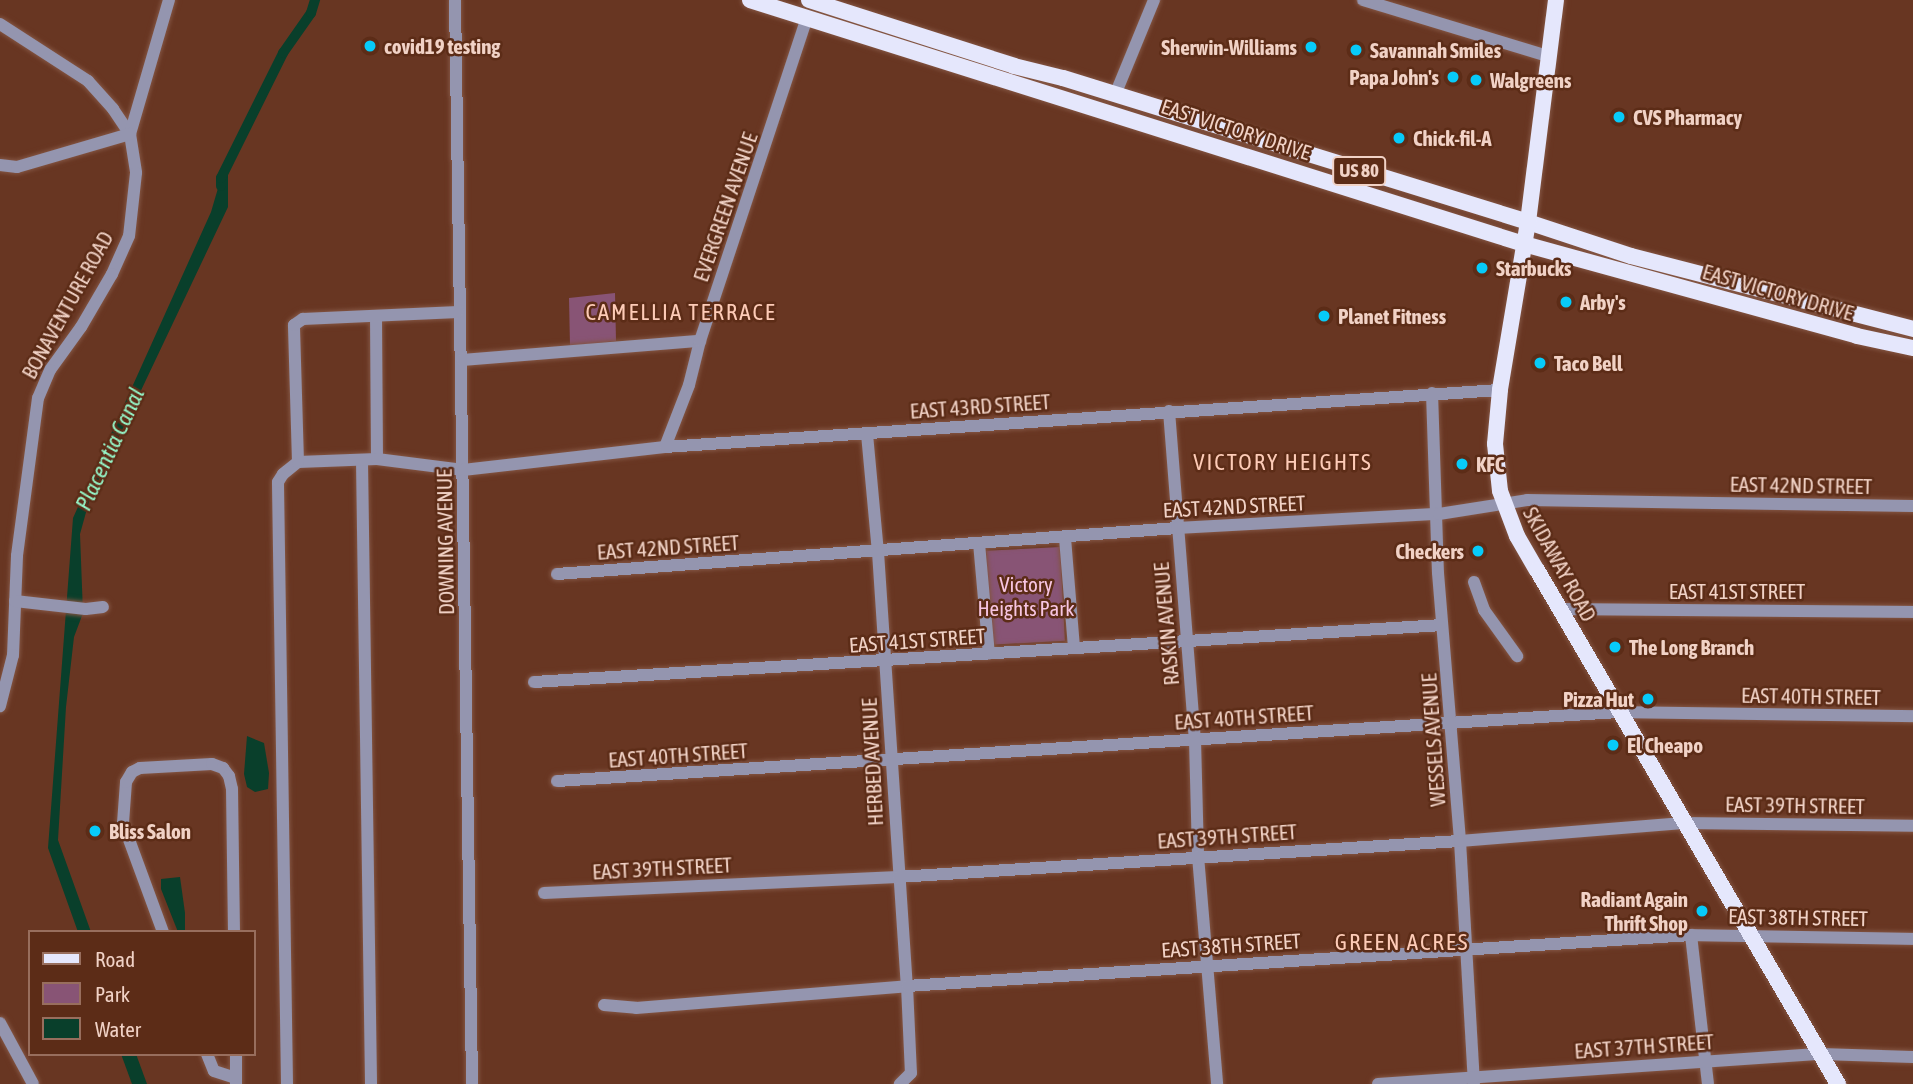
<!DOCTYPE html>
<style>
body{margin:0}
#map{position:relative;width:1913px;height:1084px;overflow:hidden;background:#683622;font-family:"Asap Condensed",sans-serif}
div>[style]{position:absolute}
.green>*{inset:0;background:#885475;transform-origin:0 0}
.water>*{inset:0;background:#093f2b}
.canal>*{height:10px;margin:-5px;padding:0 5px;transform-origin:5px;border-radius:5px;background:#093f2b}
.roads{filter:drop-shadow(0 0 2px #835543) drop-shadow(0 0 2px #835543)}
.minor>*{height:12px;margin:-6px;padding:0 6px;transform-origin:6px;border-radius:6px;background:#9495af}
.major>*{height:16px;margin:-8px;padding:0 8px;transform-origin:8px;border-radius:8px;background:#e5e7fc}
.dots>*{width:19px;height:19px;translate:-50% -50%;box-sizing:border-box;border:4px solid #5c2c17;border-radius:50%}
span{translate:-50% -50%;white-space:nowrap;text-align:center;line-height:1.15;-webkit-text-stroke:5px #5c2c17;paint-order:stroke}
.shield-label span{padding:2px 5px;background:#5c2c17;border:2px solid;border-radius:5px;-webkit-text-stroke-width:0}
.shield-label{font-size:19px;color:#f1d2c6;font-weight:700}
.poi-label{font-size:21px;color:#f1d2c6;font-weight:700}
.left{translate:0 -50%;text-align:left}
.right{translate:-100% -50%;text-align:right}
.street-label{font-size:21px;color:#f1d2c6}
.park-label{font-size:21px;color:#f7c5e2}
.neighbourhood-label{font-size:23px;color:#fdcbb7;letter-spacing:2px}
.water-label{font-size:23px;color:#96f7c9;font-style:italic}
.legend{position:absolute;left:28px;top:930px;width:228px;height:126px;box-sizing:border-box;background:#5c2c17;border:2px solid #986e5d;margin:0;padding:9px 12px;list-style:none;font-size:21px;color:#f1d2c6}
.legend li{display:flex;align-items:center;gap:14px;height:35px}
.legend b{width:35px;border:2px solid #986e5d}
</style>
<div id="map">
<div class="green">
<div style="clip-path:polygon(615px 293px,616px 341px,570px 346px,569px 298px)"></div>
<div style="left:1060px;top:547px;width:94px;height:74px;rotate:87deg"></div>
</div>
<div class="water">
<div style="clip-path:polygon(268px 87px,228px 173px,228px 207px,90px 498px,80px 534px,83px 613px,74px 637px,66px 707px,58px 840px,91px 932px,78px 932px,48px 848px,73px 518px,211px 212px,221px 178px)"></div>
<div style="clip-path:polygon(247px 736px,264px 743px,269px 773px,268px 789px,255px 792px,247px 787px,244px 774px)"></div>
<div style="clip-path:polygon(180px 877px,185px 913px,185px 932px,178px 932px,161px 889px,161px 879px)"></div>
<div style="clip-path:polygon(121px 1054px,136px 1054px,147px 1084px,132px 1084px)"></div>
</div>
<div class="canal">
<div style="left:221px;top:186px;width:8px;rotate:-90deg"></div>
<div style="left:221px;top:178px;width:140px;rotate:-63.6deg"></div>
<div style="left:283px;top:53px;width:49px;rotate:-55deg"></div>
<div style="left:311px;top:13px;width:14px;rotate:-73deg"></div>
</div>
<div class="roads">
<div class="minor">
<div style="left:455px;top:0;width:1084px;rotate:89.1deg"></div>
<div style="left:1363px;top:0;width:192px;rotate:16.9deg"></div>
<div style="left:0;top:24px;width:105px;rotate:32.9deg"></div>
<div style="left:88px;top:81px;width:38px;rotate:48deg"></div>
<div style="left:113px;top:109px;width:30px;rotate:56deg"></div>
<div style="left:130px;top:134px;width:39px;rotate:81deg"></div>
<div style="left:136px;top:173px;width:63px;rotate:96.3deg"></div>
<div style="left:129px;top:236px;width:42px;rotate:114.1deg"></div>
<div style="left:112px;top:274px;width:61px;rotate:120.3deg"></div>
<div style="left:81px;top:327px;width:53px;rotate:125.8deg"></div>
<div style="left:50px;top:370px;width:30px;rotate:113deg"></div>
<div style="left:38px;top:398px;width:159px;rotate:97.6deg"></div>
<div style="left:17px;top:556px;width:99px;rotate:92.3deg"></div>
<div style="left:13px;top:655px;width:53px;rotate:104.3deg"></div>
<div style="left:1115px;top:95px;width:103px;rotate:-67.7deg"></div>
<div style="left:130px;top:134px;width:140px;rotate:-73.8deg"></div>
<div style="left:0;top:165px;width:17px;rotate:7deg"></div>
<div style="left:17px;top:167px;width:118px;rotate:-16.3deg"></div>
<div style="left:376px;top:316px;width:143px;rotate:89.6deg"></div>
<div style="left:462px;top:360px;width:239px;rotate:-4.6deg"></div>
<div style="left:1432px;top:393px;width:180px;rotate:88.1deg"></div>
<div style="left:1438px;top:573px;width:269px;rotate:85.3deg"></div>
<div style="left:1460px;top:841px;width:243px;rotate:86.7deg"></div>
<div style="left:1169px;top:411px;width:330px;rotate:85.5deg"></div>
<div style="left:1195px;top:740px;width:116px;rotate:88.5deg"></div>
<div style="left:1198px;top:856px;width:229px;rotate:85.2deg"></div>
<div style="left:867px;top:434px;width:119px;rotate:84.7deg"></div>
<div style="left:878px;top:552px;width:435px;rotate:86.2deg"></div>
<div style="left:907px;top:986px;width:87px;rotate:87.4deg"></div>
<div style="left:911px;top:1073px;width:16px;rotate:135deg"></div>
<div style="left:665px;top:447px;width:66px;rotate:-68.8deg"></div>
<div style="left:689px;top:385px;width:45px;rotate:-76deg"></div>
<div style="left:700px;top:341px;width:340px;rotate:-71.7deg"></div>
<div style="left:362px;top:461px;width:623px;rotate:89.17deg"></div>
<div style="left:298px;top:462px;width:79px;rotate:-2.2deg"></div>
<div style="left:377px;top:459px;width:87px;rotate:7.3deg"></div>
<div style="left:463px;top:470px;width:203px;rotate:-6.5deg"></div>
<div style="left:665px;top:447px;width:837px;rotate:-3.91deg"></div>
<div style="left:1065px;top:538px;width:109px;rotate:85.3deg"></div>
<div style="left:979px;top:543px;width:111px;rotate:84.9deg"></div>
<div style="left:557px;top:574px;width:622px;rotate:-4.24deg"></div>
<div style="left:1177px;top:528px;width:262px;rotate:-3.1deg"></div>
<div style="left:1439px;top:514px;width:89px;rotate:-9deg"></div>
<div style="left:1527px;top:500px;width:386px;rotate:0.9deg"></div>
<div style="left:1474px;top:582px;width:30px;rotate:70deg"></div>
<div style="left:1484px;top:610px;width:57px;rotate:54.3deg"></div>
<div style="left:15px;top:601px;width:71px;rotate:6.4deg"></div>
<div style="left:86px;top:609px;width:17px;rotate:-7deg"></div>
<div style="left:1561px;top:609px;width:352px;rotate:0.5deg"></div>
<div style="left:534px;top:682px;width:910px;rotate:-3.59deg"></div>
<div style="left:557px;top:781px;width:1063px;rotate:-3.72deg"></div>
<div style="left:1618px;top:712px;width:295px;rotate:0.8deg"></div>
<div style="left:544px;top:893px;width:354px;rotate:-2.6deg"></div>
<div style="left:898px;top:877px;width:563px;rotate:-3.67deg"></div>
<div style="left:1460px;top:841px;width:224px;rotate:-4.6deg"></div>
<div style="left:1683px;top:823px;width:230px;rotate:0.7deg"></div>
<div style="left:163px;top:932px;width:116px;rotate:-110.2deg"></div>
<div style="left:123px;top:823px;width:41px;rotate:-85.8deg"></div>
<div style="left:126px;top:782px;width:12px;rotate:-59deg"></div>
<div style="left:132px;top:772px;width:9px;rotate:-27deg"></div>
<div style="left:140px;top:768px;width:72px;rotate:-3.2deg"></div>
<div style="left:212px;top:764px;width:12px;rotate:20deg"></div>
<div style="left:223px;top:768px;width:10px;rotate:53deg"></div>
<div style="left:229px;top:776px;width:13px;rotate:77deg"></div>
<div style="left:232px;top:789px;width:143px;rotate:89.2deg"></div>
<div style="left:1691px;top:935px;width:150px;rotate:83.5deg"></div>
<div style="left:604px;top:1005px;width:32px;rotate:5deg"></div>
<div style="left:636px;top:1008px;width:272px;rotate:-4.6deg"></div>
<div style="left:907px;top:986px;width:786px;rotate:-3.72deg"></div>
<div style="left:1691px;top:935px;width:222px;rotate:1deg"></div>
<div style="left:0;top:1023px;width:69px;rotate:61.6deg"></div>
<div style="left:207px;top:1054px;width:18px;rotate:68deg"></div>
<div style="left:214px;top:1071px;width:22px;rotate:18deg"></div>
<div style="left:236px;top:1054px;width:30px;rotate:90deg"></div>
<div style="left:287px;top:1084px;width:602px;rotate:-90.86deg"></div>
<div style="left:278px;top:482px;width:9px;rotate:-58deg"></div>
<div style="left:283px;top:474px;width:19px;rotate:-39deg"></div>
<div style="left:298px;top:462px;width:137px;rotate:-91.7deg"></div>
<div style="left:294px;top:325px;width:11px;rotate:-34deg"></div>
<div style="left:303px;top:319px;width:155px;rotate:-2.6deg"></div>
<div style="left:1378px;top:1084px;width:444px;rotate:-3.9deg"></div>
<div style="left:1821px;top:1054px;width:92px;rotate:1.9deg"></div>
</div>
<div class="major">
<div style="left:750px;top:0;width:812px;rotate:17.5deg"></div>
<div style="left:1524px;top:244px;width:345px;rotate:15.4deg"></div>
<div style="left:1857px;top:336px;width:57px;rotate:12.1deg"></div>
<div style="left:809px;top:0;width:215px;rotate:17.8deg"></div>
<div style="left:1014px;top:66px;width:50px;rotate:13.8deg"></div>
<div style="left:1063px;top:78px;width:487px;rotate:17.2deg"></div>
<div style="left:1528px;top:222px;width:108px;rotate:18.3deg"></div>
<div style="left:1631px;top:256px;width:291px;rotate:14.5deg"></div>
<div style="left:1556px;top:0;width:224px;rotate:97.2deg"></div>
<div style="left:1528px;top:222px;width:170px;rotate:99.5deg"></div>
<div style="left:1500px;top:390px;width:54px;rotate:95.3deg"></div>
<div style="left:1495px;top:444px;width:47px;rotate:83.9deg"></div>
<div style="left:1500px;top:491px;width:48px;rotate:69.3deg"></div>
<div style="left:1517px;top:536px;width:39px;rotate:60deg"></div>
<div style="left:1537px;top:570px;width:596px;rotate:59.65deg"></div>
</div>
</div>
<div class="dots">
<div style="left:370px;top:46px;background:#07cbf9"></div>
<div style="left:1311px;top:47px;background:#07cbf9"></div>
<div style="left:1356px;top:50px;background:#07cbf9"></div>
<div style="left:1453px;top:77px;background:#07cbf9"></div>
<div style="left:1476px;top:80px;background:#07cbf9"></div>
<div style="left:1619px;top:117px;background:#07cbf9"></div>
<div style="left:1399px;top:138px;background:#07cbf9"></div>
<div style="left:1482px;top:268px;background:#07cbf9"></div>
<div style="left:1566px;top:302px;background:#07cbf9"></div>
<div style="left:1324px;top:316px;background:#07cbf9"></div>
<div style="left:1540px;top:363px;background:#07cbf9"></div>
<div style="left:1462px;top:464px;background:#07cbf9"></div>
<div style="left:1478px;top:551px;background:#07cbf9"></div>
<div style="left:1615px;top:647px;background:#07cbf9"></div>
<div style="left:1648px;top:699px;background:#07cbf9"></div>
<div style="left:1613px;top:745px;background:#07cbf9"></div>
<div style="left:95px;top:831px;background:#07cbf9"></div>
<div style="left:1702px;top:911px;background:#07cbf9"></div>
</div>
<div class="shield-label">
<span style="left:1359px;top:171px">US 80</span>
</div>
<div class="poi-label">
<span class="left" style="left:384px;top:46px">covid19 testing</span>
<span class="right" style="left:1297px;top:47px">Sherwin-Williams</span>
<span class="left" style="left:1370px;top:50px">Savannah Smiles</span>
<span class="right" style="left:1439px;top:77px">Papa John's</span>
<span class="left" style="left:1490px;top:80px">Walgreens</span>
<span class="left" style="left:1633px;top:117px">CVS Pharmacy</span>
<span class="left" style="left:1413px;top:138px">Chick-fil-A</span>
<span class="left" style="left:1496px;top:268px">Starbucks</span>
<span class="left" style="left:1580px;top:302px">Arby's</span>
<span class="left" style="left:1338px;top:316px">Planet Fitness</span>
<span class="left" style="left:1554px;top:363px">Taco Bell</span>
<span class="left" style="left:1476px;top:464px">KFC</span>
<span class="right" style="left:1464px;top:551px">Checkers</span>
<span class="left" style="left:1629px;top:647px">The Long Branch</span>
<span class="right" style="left:1634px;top:699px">Pizza Hut</span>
<span class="left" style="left:1627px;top:745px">El Cheapo</span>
<span class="left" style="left:109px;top:831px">Bliss Salon</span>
<span class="right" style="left:1688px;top:911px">Radiant Again<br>Thrift Shop</span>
</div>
<div class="street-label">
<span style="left:1236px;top:129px;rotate:18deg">EAST VICTORY DRIVE</span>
<span style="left:725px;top:207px;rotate:-71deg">EVERGREEN AVENUE</span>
<span style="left:1778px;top:292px;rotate:16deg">EAST VICTORY DRIVE</span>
<span style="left:67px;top:305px;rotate:-61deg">BONAVENTURE ROAD</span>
<span style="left:980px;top:406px;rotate:-4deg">EAST 43RD STREET</span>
<span style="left:1801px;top:485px;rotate:1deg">EAST 42ND STREET</span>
<span style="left:1234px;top:506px;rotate:-3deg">EAST 42ND STREET</span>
<span style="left:445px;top:542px;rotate:-91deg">DOWNING AVENUE</span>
<span style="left:668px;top:547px;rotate:-4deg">EAST 42ND STREET</span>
<span style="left:1560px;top:564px;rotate:61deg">SKIDAWAY ROAD</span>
<span style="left:1737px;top:591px">EAST 41ST STREET</span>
<span style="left:1166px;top:624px;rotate:-95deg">RASKIN AVENUE</span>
<span style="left:917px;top:640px;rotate:-4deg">EAST 41ST STREET</span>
<span style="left:1811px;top:696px;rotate:1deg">EAST 40TH STREET</span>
<span style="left:1244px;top:717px;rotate:-4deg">EAST 40TH STREET</span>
<span style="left:1433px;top:740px;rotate:-94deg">WESSELS AVENUE</span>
<span style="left:678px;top:755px;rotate:-4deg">EAST 40TH STREET</span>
<span style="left:872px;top:762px;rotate:-93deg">HERBED AVENUE</span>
<span style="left:1795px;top:805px;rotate:1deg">EAST 39TH STREET</span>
<span style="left:1227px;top:836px;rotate:-4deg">EAST 39TH STREET</span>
<span style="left:662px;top:868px;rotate:-3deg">EAST 39TH STREET</span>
<span style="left:1798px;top:917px;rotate:1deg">EAST 38TH STREET</span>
<span style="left:1231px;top:945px;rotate:-4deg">EAST 38TH STREET</span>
<span style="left:1644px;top:1046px;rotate:-4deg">EAST 37TH STREET</span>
</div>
<div class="park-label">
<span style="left:1026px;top:596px">Victory<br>Heights Park</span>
</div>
<div class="neighbourhood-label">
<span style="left:681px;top:312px">CAMELLIA TERRACE</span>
<span style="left:1283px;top:462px">VICTORY HEIGHTS</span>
<span style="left:1402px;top:942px">GREEN ACRES</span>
</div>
<div class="water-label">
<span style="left:110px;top:449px;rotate:-65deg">Placentia Canal</span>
</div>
<ul class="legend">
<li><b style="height:9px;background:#e5e7fc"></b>Road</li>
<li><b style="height:19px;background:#885475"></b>Park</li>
<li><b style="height:19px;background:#093f2b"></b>Water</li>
</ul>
</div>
